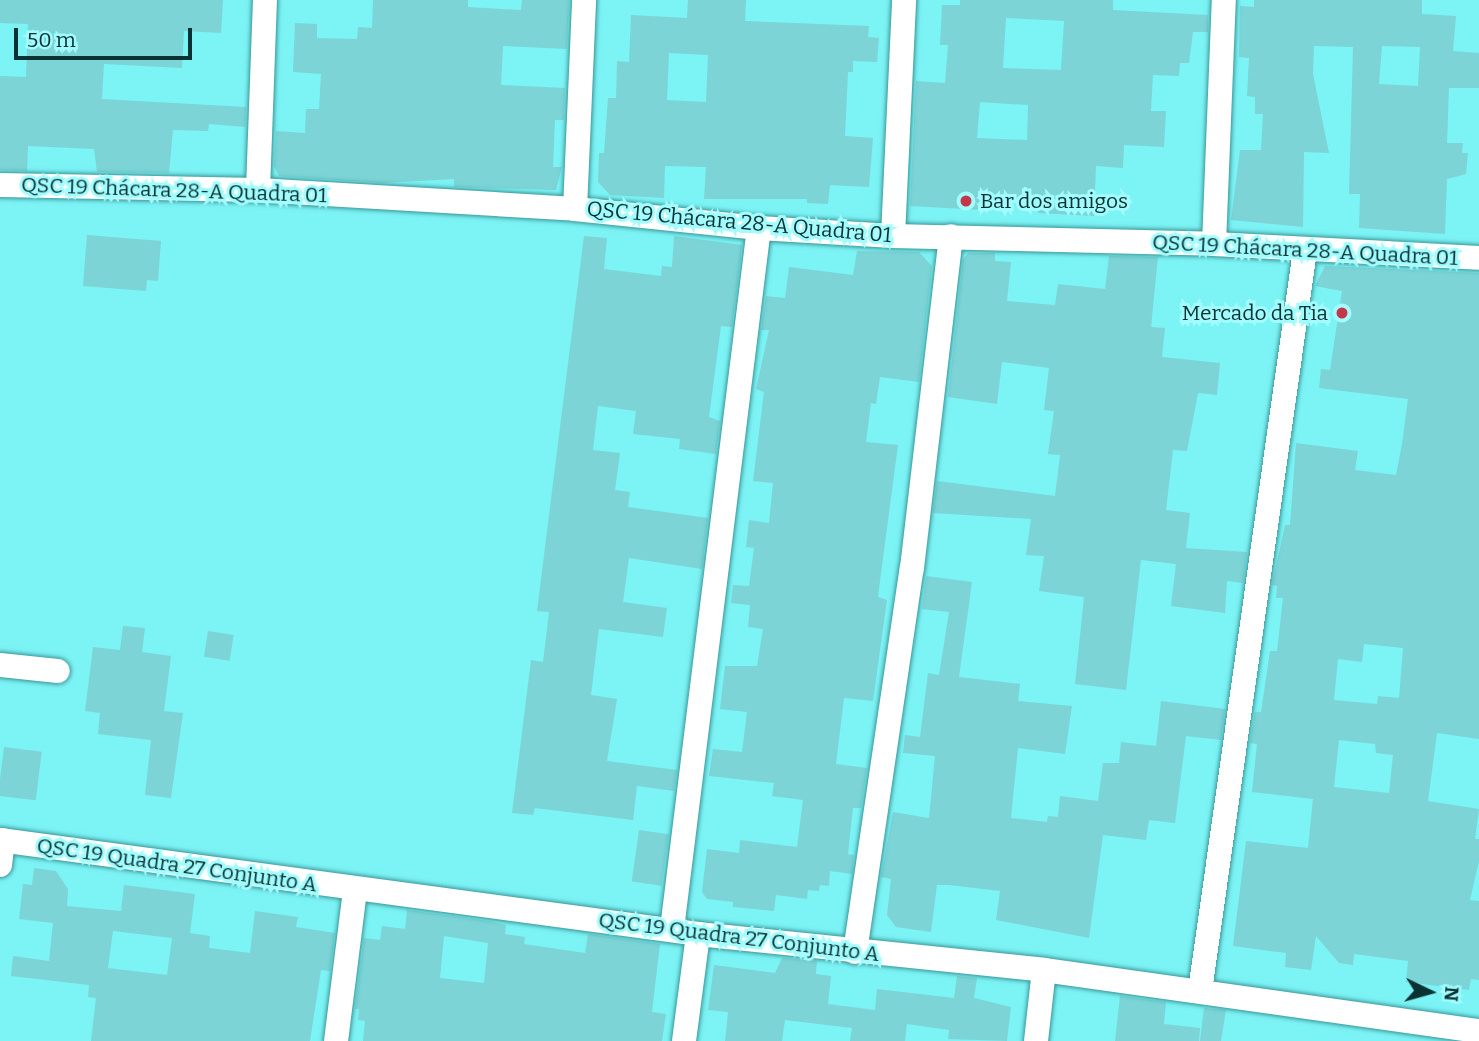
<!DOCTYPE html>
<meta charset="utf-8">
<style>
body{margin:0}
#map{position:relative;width:1479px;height:1041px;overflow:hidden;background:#7cf3f5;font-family:Bitter,serif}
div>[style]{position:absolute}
.building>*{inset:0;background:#7cd4d6;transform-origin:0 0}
.roads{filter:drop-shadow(0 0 2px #3a9799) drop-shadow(0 0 2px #3a9799)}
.minor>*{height:24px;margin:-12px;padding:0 12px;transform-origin:12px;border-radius:12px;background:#fff}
.dots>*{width:19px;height:19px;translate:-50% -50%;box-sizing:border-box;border:4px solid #a2fcfe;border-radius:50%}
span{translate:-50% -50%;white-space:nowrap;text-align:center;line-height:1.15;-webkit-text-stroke:6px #a2fcfe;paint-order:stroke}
.street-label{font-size:21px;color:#0b3233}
.poi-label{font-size:21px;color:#0b3233}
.left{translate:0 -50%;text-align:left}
.right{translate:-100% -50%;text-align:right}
.north{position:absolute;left:1395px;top:957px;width:70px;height:70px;-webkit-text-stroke:5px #a2fcfe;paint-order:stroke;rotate:95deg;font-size:19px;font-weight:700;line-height:28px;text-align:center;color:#0b3233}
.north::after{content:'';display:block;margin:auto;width:24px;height:32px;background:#0b3233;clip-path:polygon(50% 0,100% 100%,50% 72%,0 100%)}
.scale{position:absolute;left:14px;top:28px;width:178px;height:32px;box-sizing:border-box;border:4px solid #0b3233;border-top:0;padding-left:9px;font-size:21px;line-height:24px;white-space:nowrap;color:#0b3233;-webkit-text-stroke:5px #a2fcfe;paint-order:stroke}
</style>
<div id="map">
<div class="building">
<div style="clip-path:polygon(0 0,223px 0,221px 33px,184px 31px,182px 68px,104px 64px,102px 99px,246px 107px,245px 127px,209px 124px,208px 131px,173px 130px,169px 173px,97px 172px,94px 149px,28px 146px,27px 171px,0 170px,0 76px,26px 77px,28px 24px,0 23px)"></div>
<div style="clip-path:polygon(373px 0,468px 0,468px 7px,521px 10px,522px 0,569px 0,567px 49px,503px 46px,501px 85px,565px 88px,564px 120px,555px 120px,553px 167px,562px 167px,556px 190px,454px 187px,454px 179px,382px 183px,279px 176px,274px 166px,276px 131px,305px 133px,306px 109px,319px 109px,321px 74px,293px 72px,295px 23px,317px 24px,317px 38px,357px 39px,358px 27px,372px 28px)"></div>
<div style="clip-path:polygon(evenodd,688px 0,746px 0,745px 21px,869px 26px,868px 37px,879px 38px,877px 62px,853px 61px,853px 72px,848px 72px,845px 136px,873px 138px,869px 187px,830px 185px,828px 204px,807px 203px,807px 199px,704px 199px,706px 167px,665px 166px,664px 198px,610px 195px,598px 182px,599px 153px,604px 153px,608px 98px,616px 98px,617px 61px,629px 62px,631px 15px,687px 18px,688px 0,669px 53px,708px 55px,706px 102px,667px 100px,669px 53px)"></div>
<div style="clip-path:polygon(evenodd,960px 0,1113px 0,1113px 10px,1208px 15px,1208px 32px,1193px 32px,1189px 63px,1180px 63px,1179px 76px,1153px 75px,1151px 111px,1166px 111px,1164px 147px,1124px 145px,1123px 168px,1096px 166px,1094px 216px,1038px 213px,1039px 198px,984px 196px,983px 210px,910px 206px,916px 81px,945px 83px,948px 45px,940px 45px,942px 5px,960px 5px,960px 0,1006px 18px,1064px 21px,1061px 70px,1003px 68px,1006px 18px,960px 0,980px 102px,1028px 105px,1027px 140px,977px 138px,980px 102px)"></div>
<div style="clip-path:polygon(evenodd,1254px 0,1422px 0,1422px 14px,1456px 16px,1453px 51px,1479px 53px,1479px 88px,1449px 88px,1447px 143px,1463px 143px,1462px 153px,1468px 153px,1466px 174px,1447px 179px,1445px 234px,1359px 228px,1360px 194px,1349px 194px,1353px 47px,1314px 46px,1313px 74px,1329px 153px,1304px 152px,1303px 227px,1231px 220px,1240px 150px,1261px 150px,1263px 114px,1255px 114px,1255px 97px,1247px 96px,1249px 58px,1239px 57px,1240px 6px,1254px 7px,1254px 0,1382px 46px,1420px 47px,1418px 86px,1379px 84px,1382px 46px)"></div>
<div style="clip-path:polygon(87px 235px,161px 241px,158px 281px,147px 280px,146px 291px,83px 286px)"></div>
<div style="clip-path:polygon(584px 236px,607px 238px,604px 269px,661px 276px,662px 266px,672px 267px,674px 236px,742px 245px,732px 327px,721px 326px,709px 417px,720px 421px,716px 454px,679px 449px,680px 439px,633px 434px,636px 411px,598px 406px,593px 450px,620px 453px,615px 490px,630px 492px,628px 507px,708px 518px,702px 569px,629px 558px,623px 602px,667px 608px,663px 637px,599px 629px,591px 695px,617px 699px,607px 761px,677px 770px,674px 791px,637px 786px,633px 820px,535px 808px,533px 815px,512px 813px,531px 660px,543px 662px,549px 612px,537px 611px)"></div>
<div style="clip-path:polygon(857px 251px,919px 252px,932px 266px,919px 382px,880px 377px,876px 404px,871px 403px,866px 442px,898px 445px,880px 581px,878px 597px,887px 600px,873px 701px,844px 698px,836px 764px,867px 768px,861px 808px,853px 808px,848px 854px,854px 855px,852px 874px,830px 871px,829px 886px,820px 885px,819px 891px,808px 890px,807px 899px,776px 895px,774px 911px,733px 907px,733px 902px,707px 899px,702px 892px,707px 849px,739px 853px,740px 840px,797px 847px,803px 800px,772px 796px,774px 783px,709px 776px,713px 749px,742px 752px,747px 712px,720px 709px,725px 666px,757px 666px,763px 629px,748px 627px,750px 605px,731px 603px,733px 585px,749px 586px,754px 548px,746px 547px,749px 520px,769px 523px,773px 483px,753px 481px,764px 392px,756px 389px,769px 330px,761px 330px,766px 296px,785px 298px,789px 267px,853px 275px)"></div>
<div style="clip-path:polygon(968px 253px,995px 253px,995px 261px,1011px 262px,1007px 301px,1055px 305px,1058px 284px,1105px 289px,1109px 256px,1158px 257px,1151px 327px,1165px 328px,1162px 357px,1220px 363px,1217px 395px,1198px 393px,1187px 451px,1173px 450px,1166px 510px,1190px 513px,1186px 548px,1247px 552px,1243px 583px,1227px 581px,1225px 613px,1171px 606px,1176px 564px,1141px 560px,1126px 690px,1075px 684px,1084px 597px,1039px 591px,1044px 556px,1026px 555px,1031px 519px,933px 513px,937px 481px,1055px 496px,1060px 455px,1048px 454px,1054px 411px,1044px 410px,1049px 368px,1002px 362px,997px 404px,948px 397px,963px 260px)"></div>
<div style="clip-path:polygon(evenodd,1325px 266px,1479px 273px,1479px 739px,1437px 733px,1428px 801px,1479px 809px,1475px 839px,1479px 839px,1479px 861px,1470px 900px,1479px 901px,1479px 980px,1471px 979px,1469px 990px,1406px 982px,1408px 961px,1354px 954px,1353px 965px,1339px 963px,1316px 936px,1311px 970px,1285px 967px,1286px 953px,1233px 946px,1246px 841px,1308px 848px,1313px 799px,1252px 792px,1257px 744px,1250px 743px,1255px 712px,1261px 712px,1270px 651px,1277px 651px,1283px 598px,1276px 598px,1277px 586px,1272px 585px,1285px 525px,1290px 525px,1296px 443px,1358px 451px,1355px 470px,1396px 475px,1402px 444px,1408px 399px,1319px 388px,1321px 369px,1330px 370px,1342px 291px,1315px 286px,1325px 266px,1364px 644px,1403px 648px,1399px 698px,1378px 696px,1377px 704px,1334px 700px,1338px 659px,1362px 662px,1364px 644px,1325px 266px,1339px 740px,1375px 744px,1376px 753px,1393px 755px,1389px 793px,1334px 787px,1339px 740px)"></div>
<div style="clip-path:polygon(926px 576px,972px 582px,959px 677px,1020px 684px,1018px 701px,1072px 706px,1065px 754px,1018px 748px,1011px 818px,1047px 822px,1048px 816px,1058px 817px,1060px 796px,1098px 801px,1103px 763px,1119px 763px,1121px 742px,1156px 746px,1161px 701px,1225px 709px,1221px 740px,1186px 736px,1175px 823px,1149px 820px,1146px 840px,1103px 835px,1089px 938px,996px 920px,1000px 891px,949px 885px,937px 885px,931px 932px,896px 927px,887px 915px,891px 879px,881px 877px,893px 812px,929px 818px,935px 756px,903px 753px,905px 735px,920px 737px,928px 673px,939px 675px,949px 612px,922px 609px)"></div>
<div style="clip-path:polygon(123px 626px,145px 628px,142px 652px,171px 656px,164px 711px,183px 713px,171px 798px,145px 795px,151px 740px,98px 734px,100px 713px,85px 711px,93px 647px,120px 650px)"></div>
<div style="left:208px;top:631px;width:26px;height:26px;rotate:9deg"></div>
<div style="left:4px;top:747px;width:38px;height:49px;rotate:7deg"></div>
<div style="left:639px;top:830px;width:30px;height:52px;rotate:8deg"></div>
<div style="clip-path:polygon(evenodd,34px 868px,56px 871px,68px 889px,67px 906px,121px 911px,124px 885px,195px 894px,190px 933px,210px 936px,209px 948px,250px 953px,255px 911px,298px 917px,296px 927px,335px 933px,330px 971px,321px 970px,310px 1041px,91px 1041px,96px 998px,88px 997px,89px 985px,11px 976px,13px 956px,49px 961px,53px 923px,19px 919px,23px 884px,32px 885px,34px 868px,113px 931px,172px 938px,167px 975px,108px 968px,113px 931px)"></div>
<div style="clip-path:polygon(evenodd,407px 910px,488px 921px,506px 925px,505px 934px,525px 937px,524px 944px,585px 953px,588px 934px,660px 944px,652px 1012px,666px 1014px,662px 1041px,363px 1041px,365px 1021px,358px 1020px,359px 1009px,355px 1009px,364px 938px,380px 940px,382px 926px,405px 929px,407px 910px,444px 936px,488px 943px,484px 983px,440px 978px,444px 936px)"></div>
<div style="clip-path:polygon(782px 958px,817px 961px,816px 974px,831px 976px,828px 1004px,875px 1010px,877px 989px,954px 998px,957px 976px,977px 978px,974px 998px,1011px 1007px,1007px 1041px,948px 1039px,949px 1030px,907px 1024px,905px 1041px,850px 1041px,852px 1028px,785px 1020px,782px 1041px,725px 1041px,728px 1012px,708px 1010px,714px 965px,775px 973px)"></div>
<div style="clip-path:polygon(1120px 996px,1166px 1002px,1164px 1024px,1200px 1028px,1199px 1041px,1115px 1041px)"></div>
<div style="clip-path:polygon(1204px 1008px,1226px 1010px,1221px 1041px,1200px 1041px)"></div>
</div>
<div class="roads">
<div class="minor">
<div style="left:0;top:185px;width:258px;rotate:1.1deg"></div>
<div style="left:258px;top:190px;width:318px;rotate:3.4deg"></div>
<div style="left:575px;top:209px;width:185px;rotate:5.9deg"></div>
<div style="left:759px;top:228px;width:134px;rotate:3.4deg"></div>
<div style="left:893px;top:236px;width:321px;rotate:1.4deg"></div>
<div style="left:1214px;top:244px;width:265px;rotate:3deg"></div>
<div style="left:258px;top:190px;width:190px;rotate:-87.9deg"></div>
<div style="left:575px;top:209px;width:209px;rotate:-87.5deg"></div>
<div style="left:893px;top:236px;width:236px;rotate:-87.3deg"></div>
<div style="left:1214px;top:244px;width:244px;rotate:-87.7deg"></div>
<div style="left:0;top:665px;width:58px;rotate:5.9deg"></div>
<div style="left:0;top:840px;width:704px;rotate:7.67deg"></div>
<div style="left:698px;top:934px;width:348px;rotate:5.9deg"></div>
<div style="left:1044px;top:970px;width:439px;rotate:8deg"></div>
<div style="left:0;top:865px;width:25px;rotate:-83deg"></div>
<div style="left:672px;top:929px;width:706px;rotate:-82.93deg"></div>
<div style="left:855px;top:952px;width:388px;rotate:-81.6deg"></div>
<div style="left:912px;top:568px;width:334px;rotate:-83.3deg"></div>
<div style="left:1200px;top:991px;width:748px;rotate:-81.93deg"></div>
<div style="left:336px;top:1041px;width:152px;rotate:-82.8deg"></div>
<div style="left:684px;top:1041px;width:108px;rotate:-82.5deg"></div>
<div style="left:1036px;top:1041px;width:71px;rotate:-83.6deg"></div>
</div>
</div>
<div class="dots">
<div style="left:966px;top:201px;background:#c6364b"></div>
<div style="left:1342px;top:313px;background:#c6364b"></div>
</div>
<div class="street-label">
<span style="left:174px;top:190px;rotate:2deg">QSC 19 Chácara 28-A Quadra 01</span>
<span style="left:739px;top:222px;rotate:5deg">QSC 19 Chácara 28-A Quadra 01</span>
<span style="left:1305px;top:250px;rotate:3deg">QSC 19 Chácara 28-A Quadra 01</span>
<span style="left:177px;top:865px;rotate:8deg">QSC 19 Quadra 27 Conjunto A</span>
<span style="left:739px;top:937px;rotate:7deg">QSC 19 Quadra 27 Conjunto A</span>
</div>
<div class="poi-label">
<span class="left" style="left:980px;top:201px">Bar dos amigos</span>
<span class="right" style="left:1328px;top:313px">Mercado da Tia</span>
</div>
<div class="north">N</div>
<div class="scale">50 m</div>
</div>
